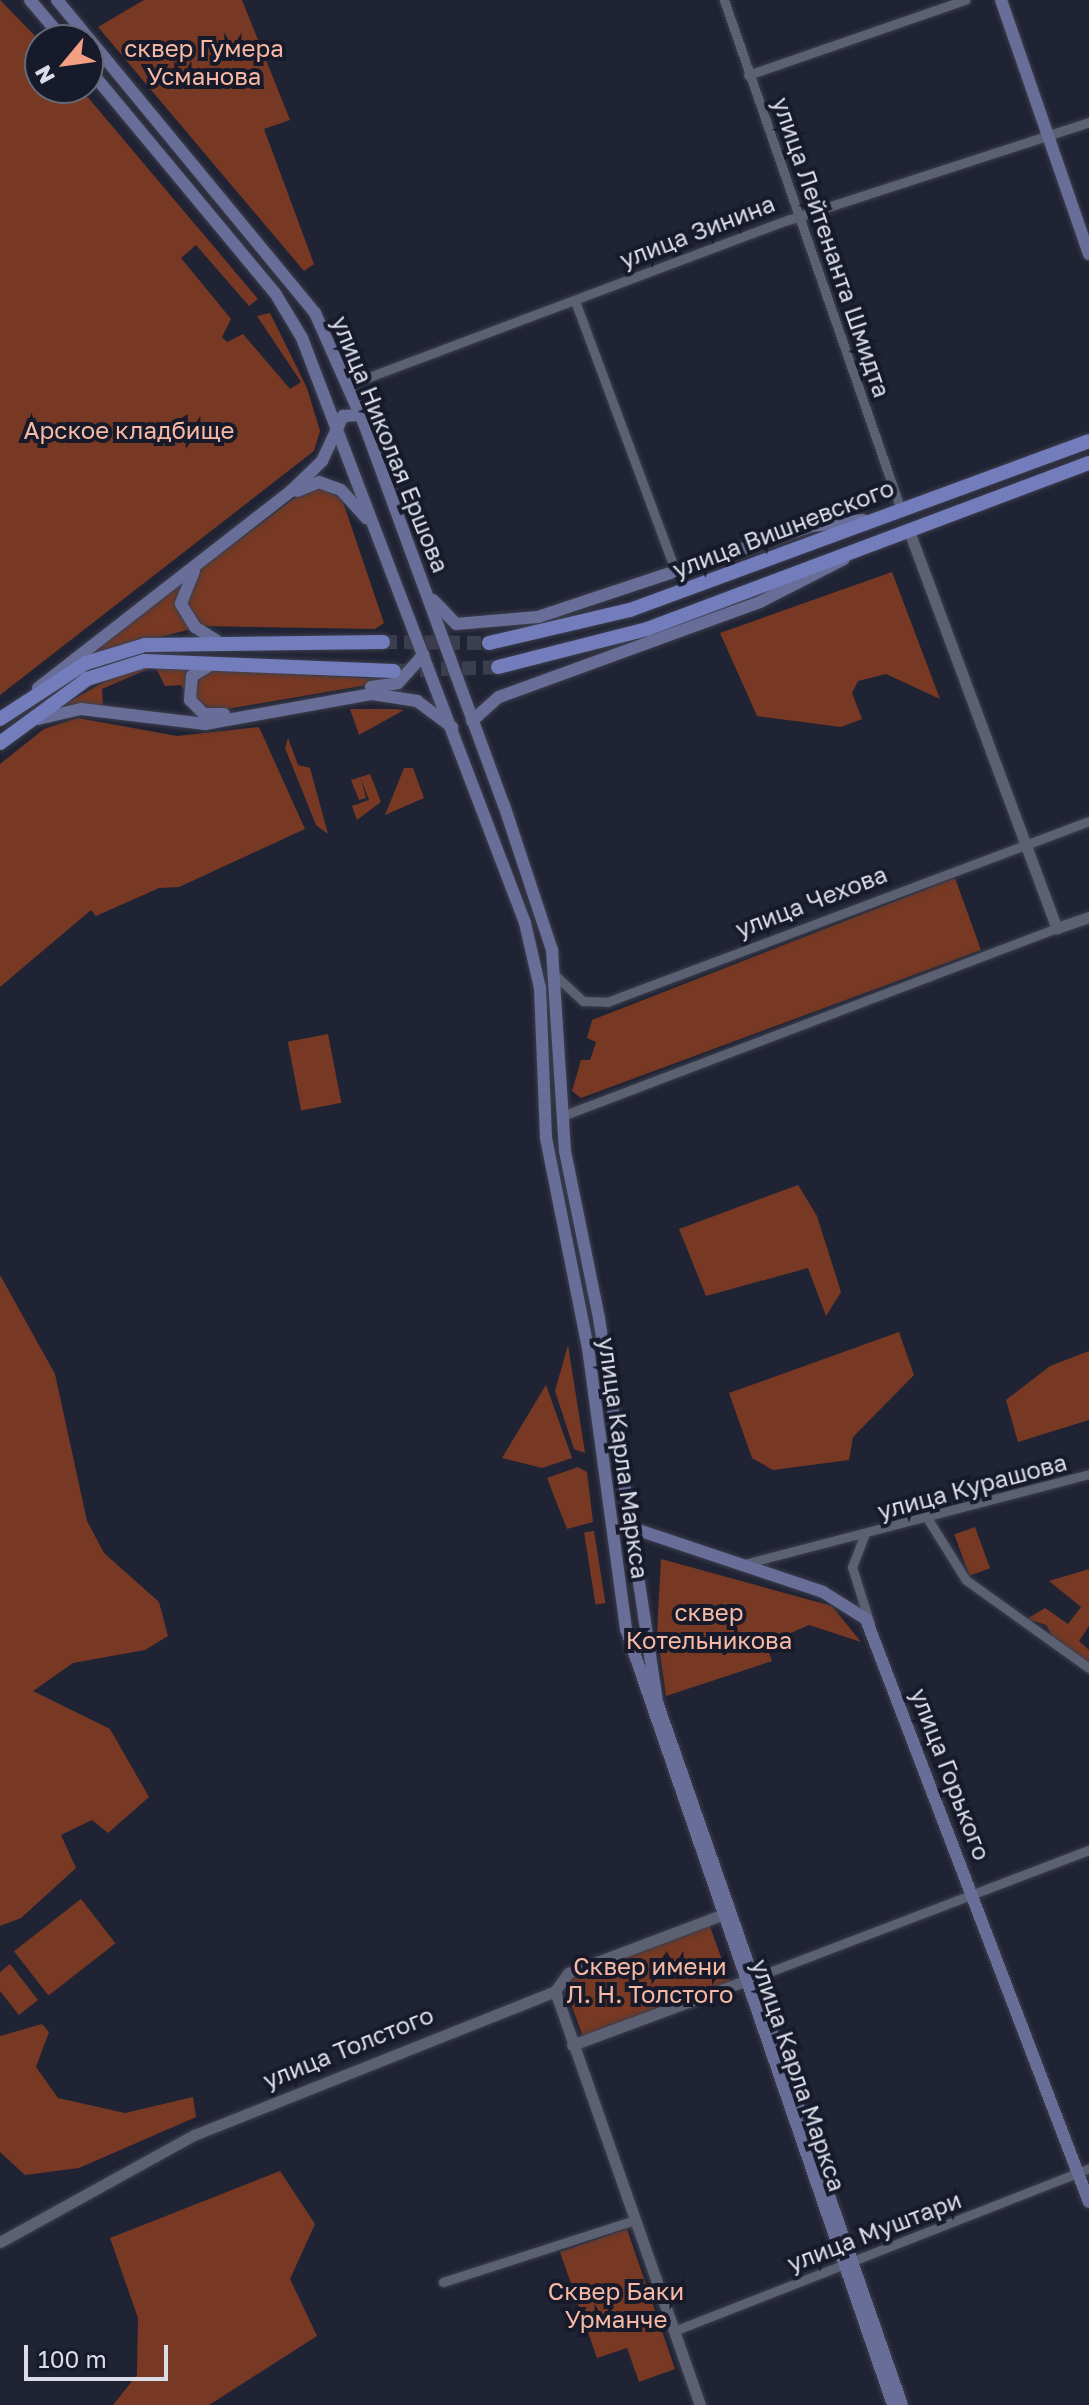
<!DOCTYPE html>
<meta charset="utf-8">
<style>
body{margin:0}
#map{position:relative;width:1089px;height:2405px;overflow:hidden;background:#202334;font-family:"Golos Text",sans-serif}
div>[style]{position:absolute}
.green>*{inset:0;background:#773923;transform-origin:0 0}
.primary-tunnel>*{height:14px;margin-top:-7px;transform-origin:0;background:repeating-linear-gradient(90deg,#3c3f4f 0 14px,transparent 0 21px)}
.roads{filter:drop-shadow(0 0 2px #3c3e4c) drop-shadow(0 0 2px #3c3e4c)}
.minor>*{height:9px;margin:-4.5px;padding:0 4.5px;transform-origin:4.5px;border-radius:4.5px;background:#5c6073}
.tertiary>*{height:11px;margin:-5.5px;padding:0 5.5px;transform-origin:5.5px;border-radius:5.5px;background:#5c6073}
.secondary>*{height:12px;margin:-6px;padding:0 6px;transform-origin:6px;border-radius:6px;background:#686e97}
.primary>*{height:14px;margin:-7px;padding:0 7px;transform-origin:7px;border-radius:7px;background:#737dbc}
span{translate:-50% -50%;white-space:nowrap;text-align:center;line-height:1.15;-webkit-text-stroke:8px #171a2a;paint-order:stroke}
.park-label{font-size:24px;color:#f7b9a3}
.street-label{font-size:24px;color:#dadde8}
.north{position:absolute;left:24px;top:24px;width:80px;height:80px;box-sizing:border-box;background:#171a2a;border:2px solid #656876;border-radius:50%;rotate:241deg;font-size:22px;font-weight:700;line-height:32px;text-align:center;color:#dadde8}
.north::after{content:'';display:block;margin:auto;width:28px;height:36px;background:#f39f83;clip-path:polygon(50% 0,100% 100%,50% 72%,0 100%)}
.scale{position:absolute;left:24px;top:2345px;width:144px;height:36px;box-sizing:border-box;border:4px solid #dadde8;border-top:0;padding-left:10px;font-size:24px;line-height:28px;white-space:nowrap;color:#dadde8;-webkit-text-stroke:6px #171a2a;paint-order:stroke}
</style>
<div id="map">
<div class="green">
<div style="clip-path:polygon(0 0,40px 41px,40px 88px,80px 88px,258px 299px,249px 306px,196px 245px,181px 258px,231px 319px,222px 337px,227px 342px,243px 334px,290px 389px,301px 382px,257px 316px,270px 313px,307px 388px,320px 431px,314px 451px,0 695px)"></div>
<div style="clip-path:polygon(144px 0,242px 0,290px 120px,264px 129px,314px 264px,304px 271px,98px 27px)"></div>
<div style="clip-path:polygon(320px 487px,342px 499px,384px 623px,375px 629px,201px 626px,185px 608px,193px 575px,293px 499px)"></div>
<div style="clip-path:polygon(892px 572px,940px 699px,886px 674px,858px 681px,852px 693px,862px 719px,841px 727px,757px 716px,720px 633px)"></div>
<div style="clip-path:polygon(183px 579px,176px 604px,191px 629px,91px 655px)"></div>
<div style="clip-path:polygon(154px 665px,195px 665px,185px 686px,194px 710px,181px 685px,165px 686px,155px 666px,102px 689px,103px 706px,60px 707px,111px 678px)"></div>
<div style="clip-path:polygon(207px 669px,396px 680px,216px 711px,195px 700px,195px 680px)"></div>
<div style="clip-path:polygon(350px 709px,395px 709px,404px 710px,359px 735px)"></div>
<div style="clip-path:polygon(78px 718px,177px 736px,259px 727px,305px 829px,179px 887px,159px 888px,96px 916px,91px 910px,0 987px,0 764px,44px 729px)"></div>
<div style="clip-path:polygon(288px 738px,298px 765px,310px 768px,328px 834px,316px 825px,285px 748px)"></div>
<div style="clip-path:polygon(404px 768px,413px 768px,424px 798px,385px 815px)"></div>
<div style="clip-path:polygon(370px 774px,381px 802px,357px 820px,352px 806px,369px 800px,361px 779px,366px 798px,359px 800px,351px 780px)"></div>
<div style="clip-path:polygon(955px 878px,981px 950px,581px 1098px,572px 1091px,581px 1060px,590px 1060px,596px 1042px,587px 1038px,592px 1020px)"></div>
<div style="left:328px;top:1034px;width:70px;height:41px;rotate:79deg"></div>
<div style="clip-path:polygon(798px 1185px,817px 1216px,841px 1292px,826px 1316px,808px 1268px,706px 1296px,679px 1229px)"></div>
<div style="clip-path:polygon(0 1275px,55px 1374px,87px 1521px,104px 1553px,159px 1602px,168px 1636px,145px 1650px,73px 1663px,33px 1691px,110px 1729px,149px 1797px,108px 1833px,92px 1820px,61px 1835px,76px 1868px,21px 1918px,0 1926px)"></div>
<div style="clip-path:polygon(899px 1332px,914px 1375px,853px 1437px,849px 1460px,773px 1470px,752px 1458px,729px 1393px)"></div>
<div style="clip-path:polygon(568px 1345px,585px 1453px,574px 1449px,555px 1391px)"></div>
<div style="clip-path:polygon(1089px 1351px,1089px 1420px,1018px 1442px,1006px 1400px,1050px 1366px)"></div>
<div style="clip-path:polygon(546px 1385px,572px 1458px,542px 1468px,502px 1458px)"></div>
<div style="clip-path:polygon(578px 1467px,587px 1472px,593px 1522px,567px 1529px,547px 1478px)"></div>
<div style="left:975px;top:1527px;width:44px;height:22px;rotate:70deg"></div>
<div style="left:594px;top:1531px;width:73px;height:10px;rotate:81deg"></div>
<div style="clip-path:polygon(661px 1559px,832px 1606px,861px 1642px,809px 1625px,766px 1644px,772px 1661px,666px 1696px,657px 1633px)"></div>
<div style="clip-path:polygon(1089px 1569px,1089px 1626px,1079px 1641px,1089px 1650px,1089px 1667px,1058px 1646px,1046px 1625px,1027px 1619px,1045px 1608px,1068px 1624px,1081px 1607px,1049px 1581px)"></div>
<div style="left:81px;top:1899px;width:56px;height:85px;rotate:52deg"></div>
<div style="left:709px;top:1924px;width:63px;height:157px;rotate:70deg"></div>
<div style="clip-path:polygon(10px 1964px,38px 2000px,19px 2015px,0 1991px,0 1972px)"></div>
<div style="clip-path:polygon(42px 2024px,49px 2032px,36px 2067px,58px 2098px,125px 2113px,193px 2097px,196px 2117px,79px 2168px,25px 2175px,0 2152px,0 2036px)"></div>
<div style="clip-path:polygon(280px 2171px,315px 2224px,290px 2279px,317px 2336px,209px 2405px,113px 2405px,137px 2375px,138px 2318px,110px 2238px)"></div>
<div style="clip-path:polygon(627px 2229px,675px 2369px,639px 2382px,627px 2348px,597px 2358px,560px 2252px)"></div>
</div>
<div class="primary-tunnel">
<div style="left:383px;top:642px;width:106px;rotate:0.5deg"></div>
<div style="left:399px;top:671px;width:99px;rotate:-2.3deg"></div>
</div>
<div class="roads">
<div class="minor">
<div style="left:724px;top:0;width:537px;rotate:70.86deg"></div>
<div style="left:748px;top:75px;width:230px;rotate:-19.1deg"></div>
<div style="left:575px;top:301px;width:289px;rotate:69.6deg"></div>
<div style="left:348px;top:385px;width:470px;rotate:-20.6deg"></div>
<div style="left:788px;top:220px;width:317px;rotate:-18deg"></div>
<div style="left:556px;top:976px;width:37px;rotate:43deg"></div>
<div style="left:583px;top:1001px;width:24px;rotate:2deg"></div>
<div style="left:607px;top:1002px;width:515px;rotate:-20.58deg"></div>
<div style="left:562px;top:1116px;width:529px;rotate:-20.8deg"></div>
<div style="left:929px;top:1521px;width:70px;rotate:57.9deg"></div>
<div style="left:966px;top:1580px;width:151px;rotate:35.6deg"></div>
<div style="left:864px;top:1536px;width:33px;rotate:111deg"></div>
<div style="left:852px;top:1567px;width:60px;rotate:72.5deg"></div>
<div style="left:740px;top:1565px;width:361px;rotate:-14.6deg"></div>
<div style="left:748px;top:1980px;width:365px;rotate:-20.9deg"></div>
<div style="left:443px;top:2282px;width:202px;rotate:-17.9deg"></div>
<div style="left:674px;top:2331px;width:446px;rotate:-21.4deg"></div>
</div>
<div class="tertiary">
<div style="left:909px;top:531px;width:424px;rotate:69.6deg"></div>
<div style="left:1057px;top:928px;width:34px;rotate:-19deg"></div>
<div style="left:555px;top:1991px;width:439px;rotate:70.7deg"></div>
<div style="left:572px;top:2045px;width:181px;rotate:-20.3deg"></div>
<div style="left:0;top:2242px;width:222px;rotate:-28.9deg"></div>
<div style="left:194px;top:2135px;width:389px;rotate:-21.7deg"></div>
<div style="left:555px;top:1991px;width:22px;rotate:-54deg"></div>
<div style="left:568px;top:1973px;width:161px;rotate:-20.7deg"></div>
</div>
<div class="secondary">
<div style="left:30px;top:0;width:52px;rotate:49.6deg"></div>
<div style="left:57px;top:0;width:406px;rotate:50.5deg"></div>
<div style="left:315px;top:313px;width:124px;rotate:66.1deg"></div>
<div style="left:365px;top:426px;width:404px;rotate:69.9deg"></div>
<div style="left:504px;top:805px;width:153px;rotate:71.7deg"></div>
<div style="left:552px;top:950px;width:201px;rotate:86.3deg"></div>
<div style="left:565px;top:1151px;width:170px;rotate:78.5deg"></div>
<div style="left:599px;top:1318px;width:388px;rotate:81.4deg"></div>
<div style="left:657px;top:1702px;width:744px;rotate:70.79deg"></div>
<div style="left:1001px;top:0;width:269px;rotate:70.9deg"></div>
<div style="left:88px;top:68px;width:293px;rotate:50.3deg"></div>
<div style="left:275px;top:293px;width:52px;rotate:59deg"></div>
<div style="left:302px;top:338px;width:626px;rotate:69.13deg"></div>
<div style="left:525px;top:923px;width:67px;rotate:77deg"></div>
<div style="left:540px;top:988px;width:150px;rotate:87.7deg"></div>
<div style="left:546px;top:1138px;width:214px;rotate:78.7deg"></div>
<div style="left:588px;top:1348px;width:284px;rotate:82.3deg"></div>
<div style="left:626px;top:1629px;width:821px;rotate:71.01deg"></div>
<div style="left:297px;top:491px;width:24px;rotate:-22deg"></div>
<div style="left:319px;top:482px;width:23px;rotate:20deg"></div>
<div style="left:341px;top:490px;width:38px;rotate:48deg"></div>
<div style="left:194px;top:571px;width:35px;rotate:112deg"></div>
<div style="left:181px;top:604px;width:27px;rotate:59deg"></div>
<div style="left:195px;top:627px;width:25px;rotate:32deg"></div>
<div style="left:433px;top:600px;width:33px;rotate:46deg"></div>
<div style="left:456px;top:624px;width:82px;rotate:-4.9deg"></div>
<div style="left:538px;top:617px;width:289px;rotate:-18.4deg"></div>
<div style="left:812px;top:526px;width:51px;rotate:-6.7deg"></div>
<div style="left:212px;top:664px;width:23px;rotate:149deg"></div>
<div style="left:192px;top:676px;width:24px;rotate:95deg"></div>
<div style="left:190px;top:700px;width:20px;rotate:45deg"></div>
<div style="left:204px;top:714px;width:20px"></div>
<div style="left:371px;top:687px;width:27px;rotate:-8deg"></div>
<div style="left:398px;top:683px;width:38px;rotate:-48deg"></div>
<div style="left:38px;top:688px;width:321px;rotate:-37.9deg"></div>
<div style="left:291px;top:491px;width:43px;rotate:-44.1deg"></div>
<div style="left:322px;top:461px;width:50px;rotate:-65deg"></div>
<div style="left:343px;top:416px;width:17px;rotate:-3deg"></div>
<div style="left:38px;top:719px;width:44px;rotate:-13.1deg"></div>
<div style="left:81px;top:709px;width:125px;rotate:6.9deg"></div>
<div style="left:205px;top:724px;width:170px;rotate:-10.2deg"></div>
<div style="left:372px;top:694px;width:46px;rotate:8.8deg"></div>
<div style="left:417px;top:701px;width:44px;rotate:36.6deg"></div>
<div style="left:472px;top:721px;width:36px;rotate:-42deg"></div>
<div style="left:499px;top:697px;width:278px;rotate:-20deg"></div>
<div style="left:760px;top:602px;width:94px;rotate:-27.1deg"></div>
<div style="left:626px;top:1526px;width:208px;rotate:18.5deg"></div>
<div style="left:823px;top:1592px;width:51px;rotate:32.1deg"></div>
<div style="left:866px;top:1619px;width:624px;rotate:69.07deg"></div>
</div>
<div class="primary">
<div style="left:489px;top:643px;width:145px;rotate:-13.2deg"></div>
<div style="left:630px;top:610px;width:489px;rotate:-20.2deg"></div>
<div style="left:498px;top:667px;width:154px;rotate:-14.3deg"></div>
<div style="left:647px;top:629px;width:472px;rotate:-20.6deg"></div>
<div style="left:0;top:719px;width:103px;rotate:-33.1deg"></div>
<div style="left:86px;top:663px;width:62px;rotate:-17deg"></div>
<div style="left:145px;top:645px;width:238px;rotate:-0.7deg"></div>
<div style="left:0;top:743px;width:108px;rotate:-36.3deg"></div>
<div style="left:87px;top:679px;width:60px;rotate:-17.5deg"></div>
<div style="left:144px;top:661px;width:250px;rotate:2.3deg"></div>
</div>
</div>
<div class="park-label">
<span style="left:204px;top:62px">сквер Гумера<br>Усманова</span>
<span style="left:129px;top:430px">Арское кладбище</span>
<span style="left:709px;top:1626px">сквер<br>Котельникова</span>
<span style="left:650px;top:1980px">Сквер имени<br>Л. Н. Толстого</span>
<span style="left:616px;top:2305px">Сквер Баки<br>Урманче</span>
</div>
<div class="street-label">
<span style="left:697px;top:231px;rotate:-21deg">улица Зинина</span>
<span style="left:832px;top:247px;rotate:71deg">улица Лейтенанта Шмидта</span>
<span style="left:391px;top:444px;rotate:68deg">улица Николая Ершова</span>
<span style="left:783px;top:528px;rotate:-21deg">улица Вишневского</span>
<span style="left:811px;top:901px;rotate:-21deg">улица Чехова</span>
<span style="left:624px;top:1458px;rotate:82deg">улица Карла Маркса</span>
<span style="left:972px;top:1486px;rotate:-15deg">улица Курашова</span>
<span style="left:951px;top:1774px;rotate:69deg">улица Горького</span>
<span style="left:348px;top:2047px;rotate:-22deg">улица Толстого</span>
<span style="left:799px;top:2075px;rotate:71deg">улица Карла Маркса</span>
<span style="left:874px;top:2231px;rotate:-21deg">улица Муштари</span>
</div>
<div class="north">N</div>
<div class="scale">100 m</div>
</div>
